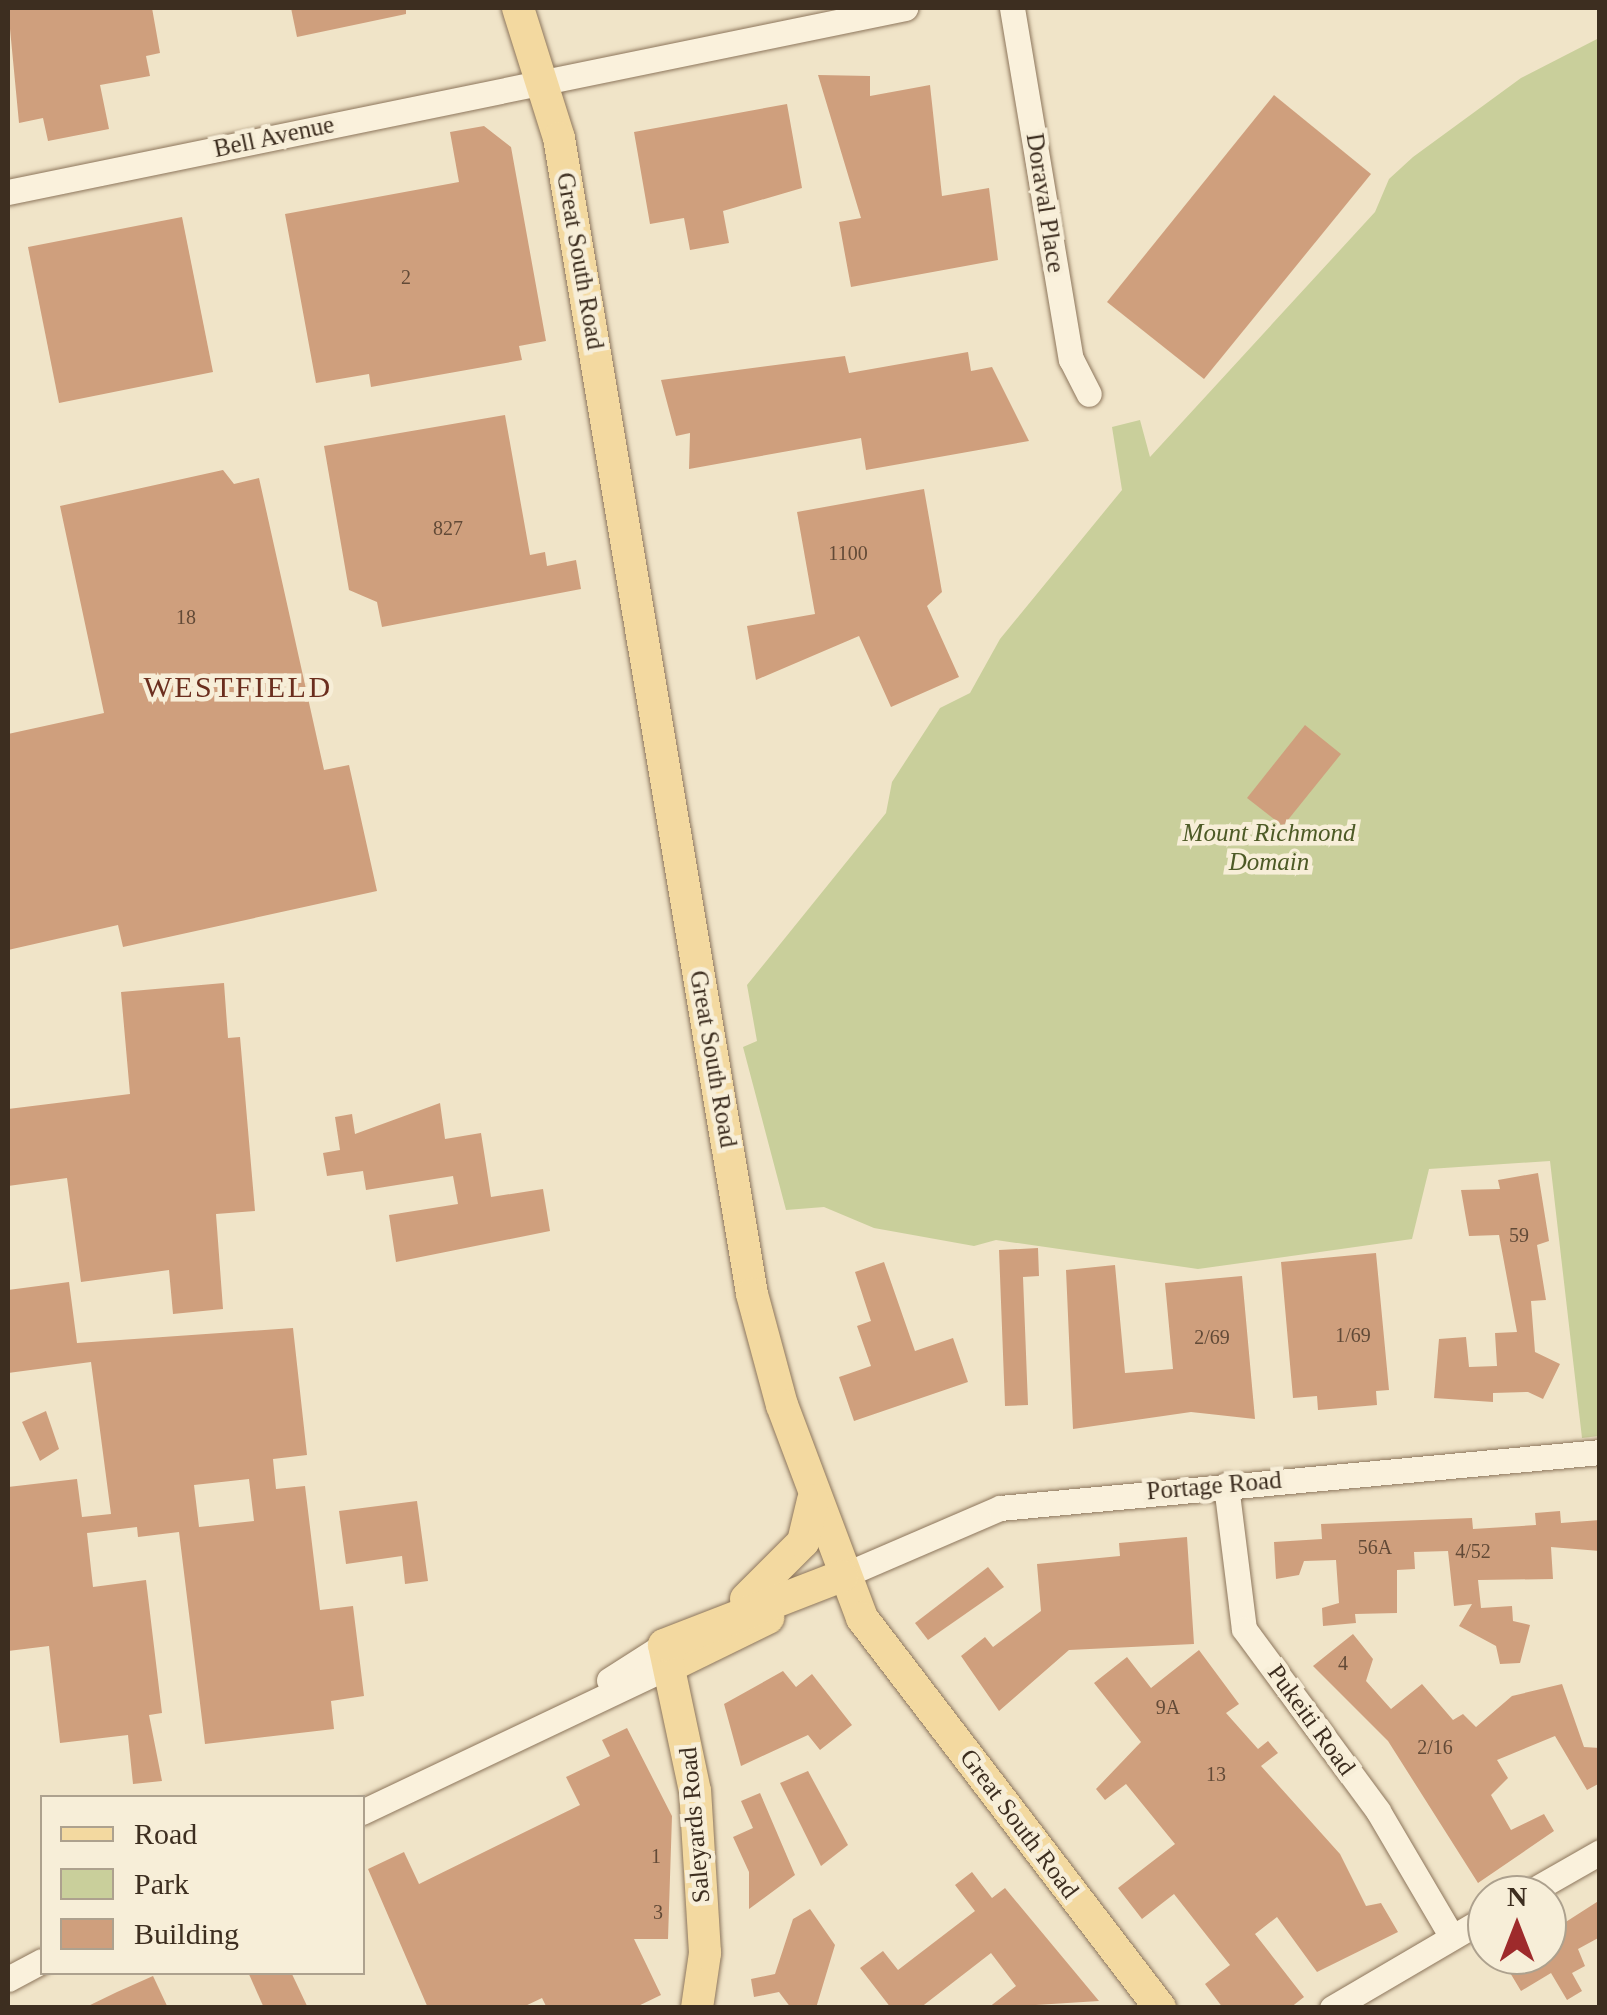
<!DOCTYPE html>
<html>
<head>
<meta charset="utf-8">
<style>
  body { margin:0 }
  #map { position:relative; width:1607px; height:2015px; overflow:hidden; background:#f0e4c8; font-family:Georgia,serif }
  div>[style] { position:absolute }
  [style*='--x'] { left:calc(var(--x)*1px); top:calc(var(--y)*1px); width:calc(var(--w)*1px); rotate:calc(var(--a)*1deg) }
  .green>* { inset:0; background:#c9cf9b }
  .building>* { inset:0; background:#cf9f7d }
  .roads { filter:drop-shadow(0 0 2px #8d765c) drop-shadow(0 0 2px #8d765c) }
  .minor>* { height:25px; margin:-12.5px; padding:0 12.5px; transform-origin:12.5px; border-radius:12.5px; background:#faf1dc }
  .major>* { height:32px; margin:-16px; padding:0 16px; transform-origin:16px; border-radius:16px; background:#f3d9a0 }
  span { translate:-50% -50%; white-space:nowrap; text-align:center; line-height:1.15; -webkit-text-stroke:9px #f7eed8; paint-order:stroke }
  .number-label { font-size:20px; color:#624a37 }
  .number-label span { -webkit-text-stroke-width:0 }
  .street-label { font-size:25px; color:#3d2e20 }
  .park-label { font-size:25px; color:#4d5a26; font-style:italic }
  .quarter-label { font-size:30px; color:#6b2e1e; letter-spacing:2.5px }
  .frame { position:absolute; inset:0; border:10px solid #3d2e20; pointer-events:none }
  .legend { position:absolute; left:40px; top:1795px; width:325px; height:180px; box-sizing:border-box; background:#f7eed8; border:2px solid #ada18e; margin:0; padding:12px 18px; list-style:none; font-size:30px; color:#3d2e20 }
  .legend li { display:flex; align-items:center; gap:20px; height:50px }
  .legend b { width:50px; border:2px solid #ada18e }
  .north { position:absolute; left:1467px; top:1875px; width:100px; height:100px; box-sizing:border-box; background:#f7eed8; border:2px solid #ada18e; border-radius:50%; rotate:0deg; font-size:28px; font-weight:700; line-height:40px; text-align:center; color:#3d2e20 }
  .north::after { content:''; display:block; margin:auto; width:35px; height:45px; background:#9e2a2b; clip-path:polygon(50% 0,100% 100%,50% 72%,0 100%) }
</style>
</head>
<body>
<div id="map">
  <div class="green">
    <i style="clip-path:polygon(1599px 38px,1599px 1436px,1582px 1438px,1550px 1161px,1429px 1169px,1412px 1239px,1198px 1269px,996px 1240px,974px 1246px,874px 1228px,824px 1207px,786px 1210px,743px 1047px,757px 1041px,747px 985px,886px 813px,892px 782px,940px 708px,970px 693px,1000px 639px,1122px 490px,1112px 427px,1140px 420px,1150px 457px,1375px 212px,1389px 179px,1413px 157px,1521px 78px)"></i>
  </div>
  <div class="building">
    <i style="clip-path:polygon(8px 8px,152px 8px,160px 53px,146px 56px,150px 76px,100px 85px,109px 129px,48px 141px,43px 118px,19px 123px)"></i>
    <i style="clip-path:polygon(291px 8px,406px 8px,406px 14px,297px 37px)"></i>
    <i style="clip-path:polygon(818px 75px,870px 76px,870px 96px,930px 85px,942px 196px,989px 188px,998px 260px,851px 287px,839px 222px,861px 218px)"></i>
    <i style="clip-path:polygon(1274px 95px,1371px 174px,1204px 379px,1107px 302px)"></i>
    <i style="clip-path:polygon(787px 104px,802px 188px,723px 211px,729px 243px,690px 250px,684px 218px,650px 224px,634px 132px)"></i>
    <i style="clip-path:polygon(484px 126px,511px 147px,546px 341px,519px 346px,522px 360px,371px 387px,369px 374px,316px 383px,285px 214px,459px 182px,450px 132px)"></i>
    <i style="clip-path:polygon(182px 217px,213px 372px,59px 403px,28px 247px)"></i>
    <i style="clip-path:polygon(968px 352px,971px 371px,992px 367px,1029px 441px,866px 470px,861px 438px,689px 469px,690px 433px,676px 436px,661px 380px,845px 356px,849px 373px)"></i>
    <i style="clip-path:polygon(505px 415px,530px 555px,545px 552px,547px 566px,576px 560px,581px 589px,382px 627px,377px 602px,349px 590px,324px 446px)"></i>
    <i style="clip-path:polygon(223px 470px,234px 484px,259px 478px,324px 770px,349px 765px,377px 891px,123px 947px,118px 925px,8px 950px,8px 734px,104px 713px,60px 506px)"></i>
    <i style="clip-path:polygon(924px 489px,942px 592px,927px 606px,959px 677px,891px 707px,859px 636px,756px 680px,747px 626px,815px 614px,797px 512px)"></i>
    <i style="clip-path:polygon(1305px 725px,1341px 754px,1283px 826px,1247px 798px)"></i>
    <i style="clip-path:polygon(224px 983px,228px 1038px,240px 1037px,255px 1211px,216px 1214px,223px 1309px,173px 1314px,169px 1270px,81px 1282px,67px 1178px,8px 1186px,8px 1109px,130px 1094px,121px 992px)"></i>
    <i style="clip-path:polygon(440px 1103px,445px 1139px,481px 1133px,491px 1197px,543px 1189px,550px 1231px,396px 1262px,389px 1215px,458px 1204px,453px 1176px,366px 1190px,363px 1171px,327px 1176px,323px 1153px,340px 1150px,335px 1117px,352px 1114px,355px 1134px)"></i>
    <i style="clip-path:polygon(1538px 1173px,1549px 1241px,1537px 1245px,1546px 1300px,1531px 1301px,1535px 1352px,1560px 1364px,1543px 1399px,1528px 1392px,1493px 1393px,1493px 1402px,1434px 1398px,1439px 1339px,1466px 1337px,1469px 1367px,1497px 1366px,1495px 1333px,1517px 1332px,1499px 1235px,1469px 1236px,1461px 1190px,1500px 1189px,1498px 1180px)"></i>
    <i style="clip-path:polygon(1038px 1248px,1039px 1276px,1023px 1277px,1028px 1405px,1005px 1406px,999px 1250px)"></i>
    <i style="clip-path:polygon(1376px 1253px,1389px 1390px,1376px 1391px,1377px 1405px,1318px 1410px,1317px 1396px,1293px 1398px,1281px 1262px)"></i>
    <i style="clip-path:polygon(884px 1262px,915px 1351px,953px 1338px,968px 1382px,854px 1421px,839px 1377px,871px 1366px,857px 1326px,871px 1321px,855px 1272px)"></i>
    <i style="clip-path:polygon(1115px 1265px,1125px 1373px,1173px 1369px,1165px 1283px,1242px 1276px,1255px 1419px,1191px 1412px,1073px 1429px,1066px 1270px)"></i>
    <i style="clip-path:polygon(evenodd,69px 1282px,77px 1343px,293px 1328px,307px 1455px,273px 1459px,276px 1489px,305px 1486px,320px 1610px,353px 1606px,364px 1696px,331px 1701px,334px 1729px,205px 1744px,179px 1532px,138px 1537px,137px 1527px,87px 1533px,93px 1587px,146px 1580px,162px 1713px,149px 1715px,162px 1781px,133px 1784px,128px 1735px,60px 1743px,49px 1646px,8px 1651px,8px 1487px,77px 1479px,82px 1517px,111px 1514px,91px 1362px,8px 1373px,8px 1290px,69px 1282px,249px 1479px,254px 1521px,199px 1527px,194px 1485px,249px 1479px)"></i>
    <i style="clip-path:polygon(46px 1411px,59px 1449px,40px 1461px,22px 1422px)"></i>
    <i style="clip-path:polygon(417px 1501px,428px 1581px,405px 1584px,402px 1556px,346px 1564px,339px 1511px)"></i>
    <i style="clip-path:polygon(1560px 1511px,1561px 1523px,1600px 1520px,1600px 1551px,1551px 1547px,1553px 1579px,1478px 1580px,1481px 1608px,1512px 1606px,1513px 1621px,1530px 1625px,1520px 1663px,1500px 1664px,1496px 1646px,1459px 1626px,1472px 1604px,1454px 1606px,1448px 1551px,1414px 1552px,1415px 1569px,1397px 1570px,1397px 1613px,1355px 1614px,1356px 1623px,1323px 1626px,1322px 1608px,1339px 1603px,1336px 1560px,1304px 1561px,1299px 1575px,1276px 1579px,1274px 1542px,1322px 1539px,1321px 1524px,1472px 1518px,1473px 1529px,1536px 1525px,1535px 1513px)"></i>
    <i style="clip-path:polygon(1187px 1537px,1194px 1644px,1069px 1650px,999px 1711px,961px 1656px,985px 1637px,993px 1647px,1041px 1611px,1037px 1564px,1120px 1556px,1119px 1543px)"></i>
    <i style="clip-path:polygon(988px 1567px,1004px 1587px,928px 1640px,915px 1623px)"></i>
    <i style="clip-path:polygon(1353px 1634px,1373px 1659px,1366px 1681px,1391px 1709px,1422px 1684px,1453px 1720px,1463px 1714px,1476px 1727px,1512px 1696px,1562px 1684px,1584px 1747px,1600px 1748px,1600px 1783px,1587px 1790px,1555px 1736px,1497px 1760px,1508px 1778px,1491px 1795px,1511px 1830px,1544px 1814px,1554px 1831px,1478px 1883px,1388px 1741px,1313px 1666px)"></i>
    <i style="clip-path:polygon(1199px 1650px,1239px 1704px,1226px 1713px,1258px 1749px,1268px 1741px,1278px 1753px,1261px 1766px,1340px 1854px,1366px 1906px,1381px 1903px,1398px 1932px,1317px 1972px,1277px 1917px,1255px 1934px,1304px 1997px,1290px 2008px,1223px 2008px,1205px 1984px,1230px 1965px,1174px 1894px,1142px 1919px,1118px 1888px,1175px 1844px,1126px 1784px,1105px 1800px,1096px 1789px,1141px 1742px,1094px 1683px,1127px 1657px,1151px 1688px)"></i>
    <i style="clip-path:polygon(783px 1671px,796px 1687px,812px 1674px,852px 1725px,820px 1750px,808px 1735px,741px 1766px,724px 1704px)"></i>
    <i style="clip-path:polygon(627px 1728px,672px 1816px,668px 1939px,634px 1939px,661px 1995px,634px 2008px,547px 2008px,542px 1998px,521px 2008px,428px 2008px,368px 1869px,404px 1852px,419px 1884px,580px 1805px,566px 1777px,610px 1756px,602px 1740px)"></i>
    <i style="clip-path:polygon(808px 1771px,848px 1845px,821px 1866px,780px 1783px)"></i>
    <i style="clip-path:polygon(760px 1793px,795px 1875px,749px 1909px,749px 1872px,733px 1837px,753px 1828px,741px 1801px)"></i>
    <i style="clip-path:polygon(972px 1872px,992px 1898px,1005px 1888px,1099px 2001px,988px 2008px,1016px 1986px,991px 1953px,920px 2008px,891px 2008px,860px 1968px,883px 1951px,898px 1970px,975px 1911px,955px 1885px)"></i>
    <i style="clip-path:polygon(1600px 1900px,1600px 1937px,1578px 1949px,1585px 1966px,1572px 1973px,1582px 1991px,1567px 2000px,1551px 1973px,1521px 1991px,1503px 1961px,1547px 1955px,1547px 1934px)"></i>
    <i style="clip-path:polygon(810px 1909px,835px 1945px,816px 2008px,791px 2008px,779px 1992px,754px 1997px,751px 1979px,775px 1974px,793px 1919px)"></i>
    <i style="clip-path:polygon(248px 1972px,291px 1972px,308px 2008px,264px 2008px)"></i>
    <i style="clip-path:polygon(153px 1976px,168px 2008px,84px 2008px,117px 1992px)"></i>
  </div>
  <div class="roads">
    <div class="minor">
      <i style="--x:1012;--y:8;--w:356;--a:80.5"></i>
      <i style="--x:1071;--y:359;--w:39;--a:63"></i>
      <i style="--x:8;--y:192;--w:916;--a:-11.59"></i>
      <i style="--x:1226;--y:1485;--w:145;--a:82.9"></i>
      <i style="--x:1244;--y:1629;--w:226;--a:53.6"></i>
      <i style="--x:1378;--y:1811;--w:146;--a:59.6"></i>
      <i style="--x:842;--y:1576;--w:172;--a:-23.3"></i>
      <i style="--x:1000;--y:1508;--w:603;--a:-5.33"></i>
      <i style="--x:609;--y:1680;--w:65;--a:-32.5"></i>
      <i style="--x:362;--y:1812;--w:345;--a:-25.4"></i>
      <i style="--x:1525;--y:1895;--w:86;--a:-29.8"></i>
      <i style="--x:8;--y:1979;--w:38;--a:-28"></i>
      <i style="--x:1332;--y:2008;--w:180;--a:-30.4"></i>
    </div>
    <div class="major">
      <i style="--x:518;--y:8;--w:136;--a:72.5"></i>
      <i style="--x:559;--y:138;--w:1172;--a:80.52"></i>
      <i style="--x:752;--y:1294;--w:115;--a:74.9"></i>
      <i style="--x:782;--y:1405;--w:228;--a:69.4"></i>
      <i style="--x:862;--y:1618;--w:491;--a:52.6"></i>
      <i style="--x:746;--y:1599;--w:81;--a:-45"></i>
      <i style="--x:803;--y:1542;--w:43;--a:-76.6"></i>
      <i style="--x:674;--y:1664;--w:105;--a:-26.1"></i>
      <i style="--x:697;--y:2008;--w:56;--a:-81.7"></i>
      <i style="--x:705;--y:1953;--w:162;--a:-93.5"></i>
      <i style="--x:695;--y:1791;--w:149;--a:-102"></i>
      <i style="--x:664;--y:1645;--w:191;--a:-21.2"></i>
    </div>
  </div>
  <div class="number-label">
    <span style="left:406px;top:277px">2</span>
    <span style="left:448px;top:528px">827</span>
    <span style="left:848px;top:553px">1100</span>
    <span style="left:186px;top:617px">18</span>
    <span style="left:1519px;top:1235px">59</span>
    <span style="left:1353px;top:1335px">1/69</span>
    <span style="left:1212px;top:1337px">2/69</span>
    <span style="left:1375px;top:1547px">56A</span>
    <span style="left:1473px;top:1551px">4/52</span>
    <span style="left:1343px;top:1663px">4</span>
    <span style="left:1168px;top:1707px">9A</span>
    <span style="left:1435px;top:1747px">2/16</span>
    <span style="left:1216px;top:1774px">13</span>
    <span style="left:656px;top:1856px">1</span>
    <span style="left:658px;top:1912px">3</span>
  </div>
  <div class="street-label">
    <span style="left:274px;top:137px;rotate:-12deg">Bell Avenue</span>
    <span style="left:1045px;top:203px;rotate:81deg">Doraval Place</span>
    <span style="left:580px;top:261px;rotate:80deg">Great South Road</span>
    <span style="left:713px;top:1059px;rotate:80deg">Great South Road</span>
    <span style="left:1214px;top:1486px;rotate:-5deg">Portage Road</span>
    <span style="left:1311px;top:1720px;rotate:54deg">Pukeiti Road</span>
    <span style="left:1019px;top:1824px;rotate:53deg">Great South Road</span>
    <span style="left:695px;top:1825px;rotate:-95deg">Saleyards Road</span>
  </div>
  <div class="park-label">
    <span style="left:1269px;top:848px">Mount Richmond<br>Domain</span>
  </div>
  <div class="quarter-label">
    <span style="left:238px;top:687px">WESTFIELD</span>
  </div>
  <div class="frame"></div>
  <ul class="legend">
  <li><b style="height:12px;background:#f3d9a0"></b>Road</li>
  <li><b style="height:28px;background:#c9cf9b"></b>Park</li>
  <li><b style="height:28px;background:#cf9f7d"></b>Building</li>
  </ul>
  <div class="north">N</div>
</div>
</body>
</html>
